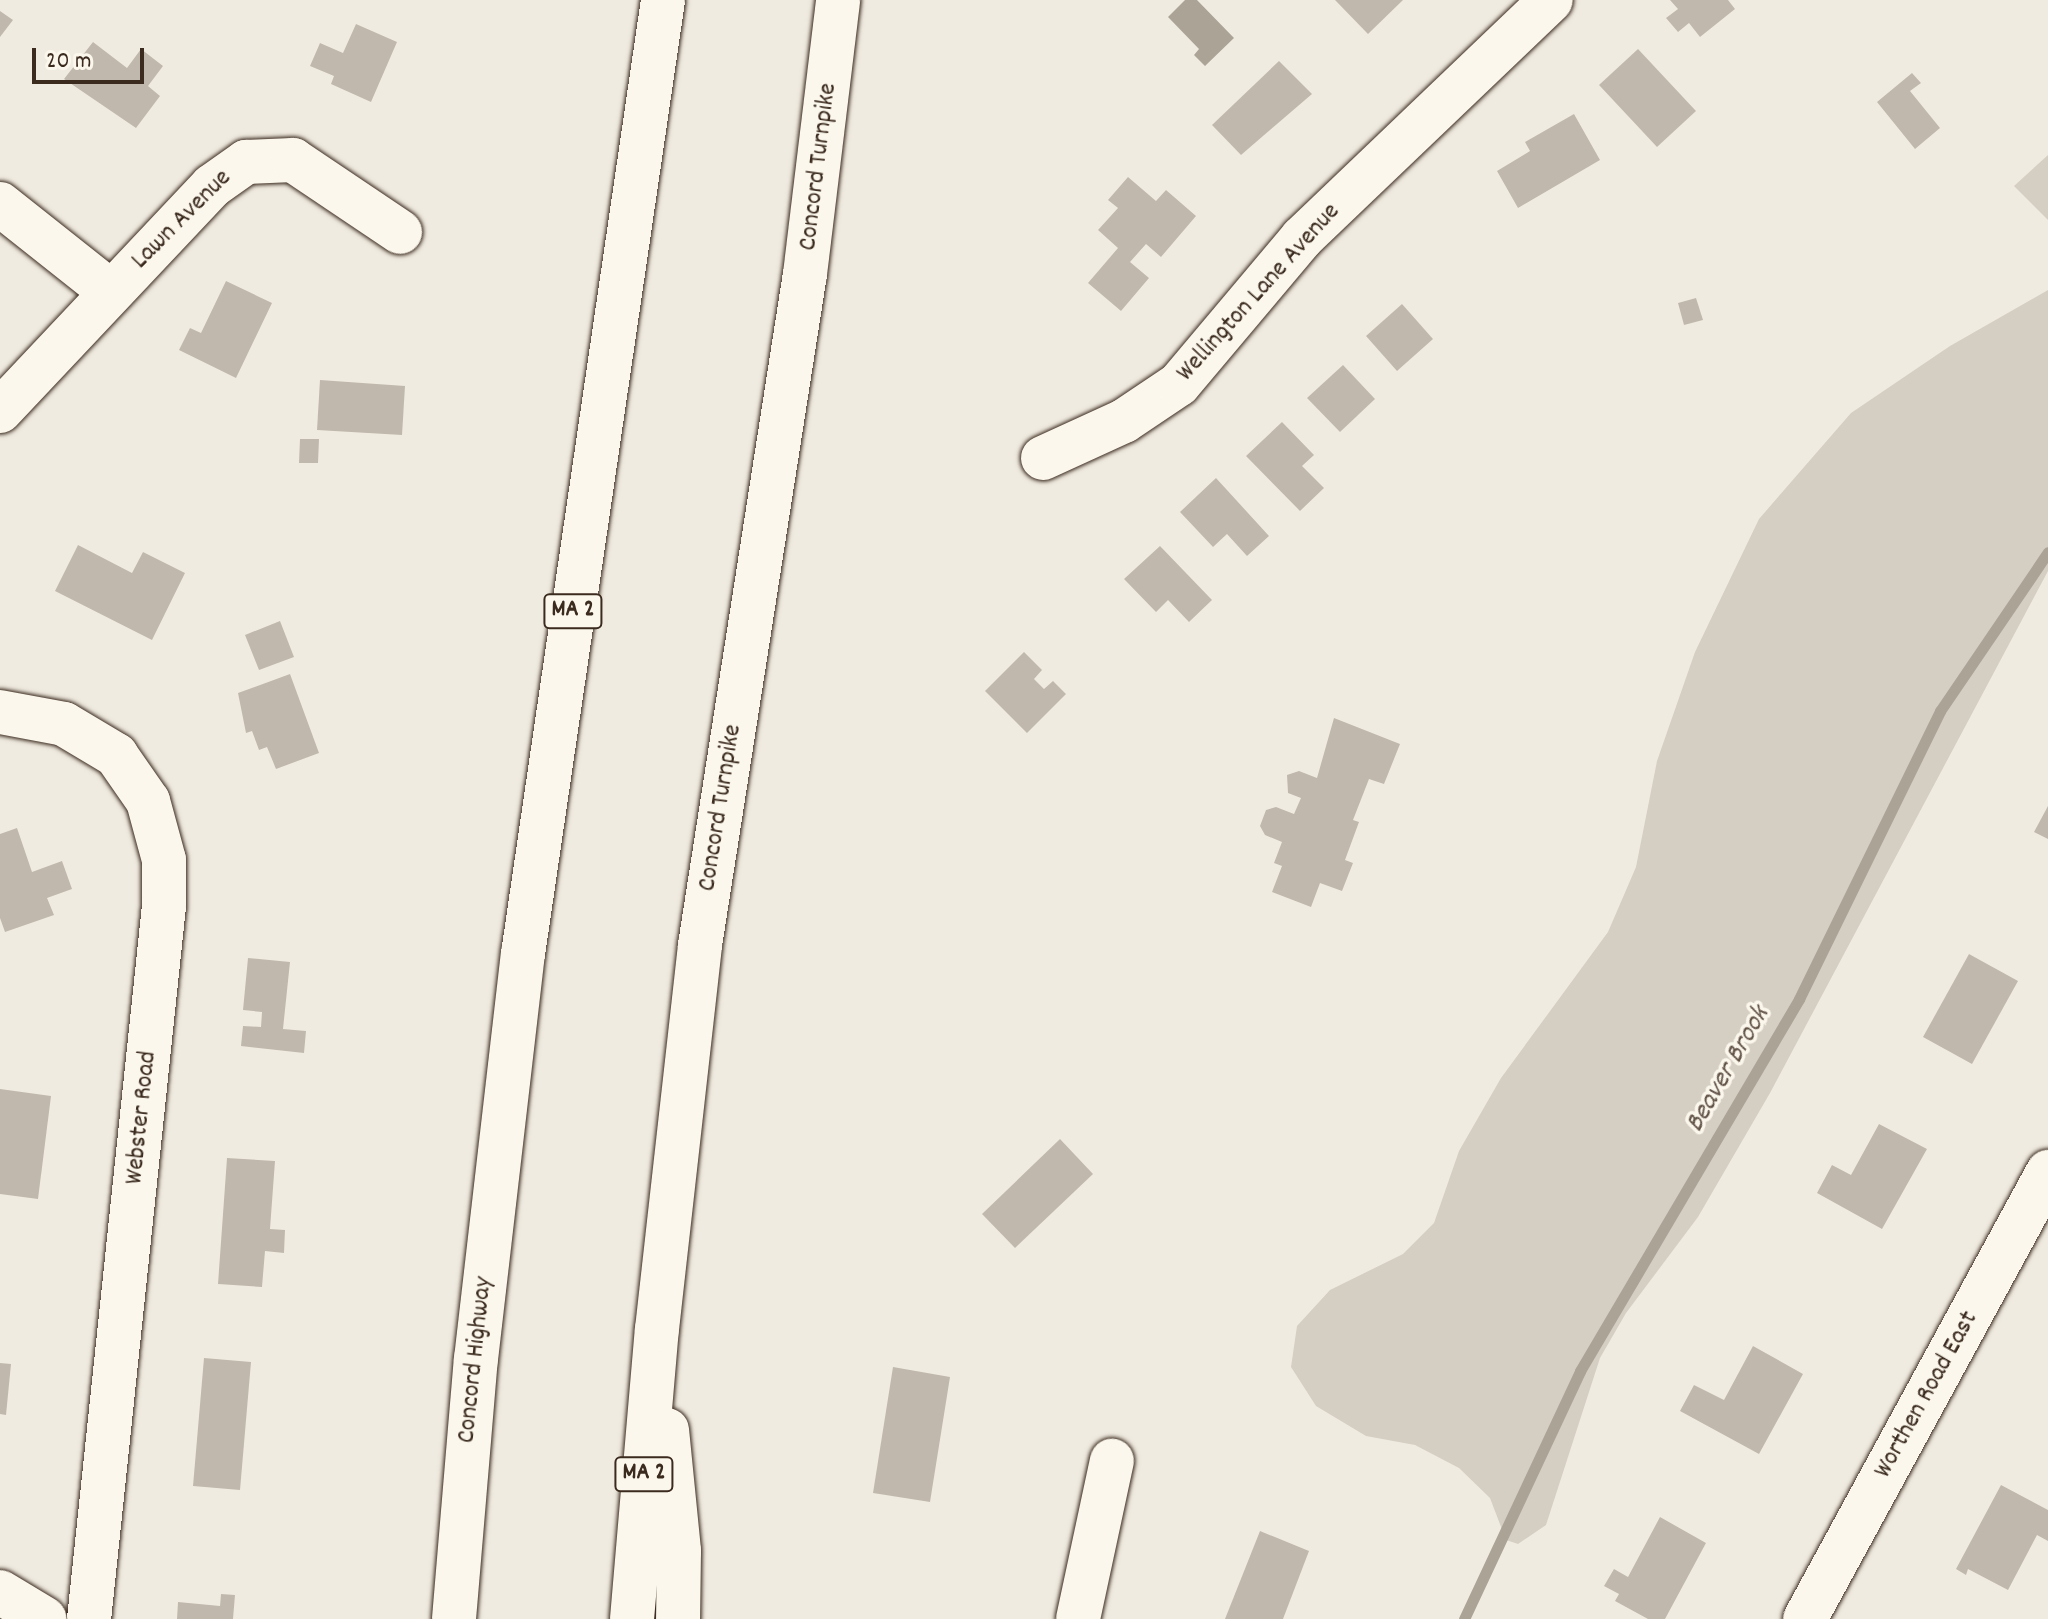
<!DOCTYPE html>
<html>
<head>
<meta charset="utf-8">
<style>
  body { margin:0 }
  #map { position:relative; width:2048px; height:1619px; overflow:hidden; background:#f0ebe0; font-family:Dekko,sans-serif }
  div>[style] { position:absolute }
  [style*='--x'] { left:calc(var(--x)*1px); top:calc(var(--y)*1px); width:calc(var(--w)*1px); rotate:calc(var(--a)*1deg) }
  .green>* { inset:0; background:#d5cec3 }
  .water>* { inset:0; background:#aca397 }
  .stream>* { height:11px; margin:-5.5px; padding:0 5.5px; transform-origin:5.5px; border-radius:5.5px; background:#aca397 }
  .building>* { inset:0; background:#c0b8ad }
  .roads { filter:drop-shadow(0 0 2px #3b2a1e) drop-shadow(0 0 2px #3b2a1e) }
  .street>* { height:44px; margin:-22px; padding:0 22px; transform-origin:22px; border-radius:22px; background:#fbf7ec }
  .highway>* { height:44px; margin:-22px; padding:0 22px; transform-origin:22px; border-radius:22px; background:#fbf7ec }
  span { translate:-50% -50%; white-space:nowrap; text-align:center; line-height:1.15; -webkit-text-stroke:7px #fbf7ec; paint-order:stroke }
  .shield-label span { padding:2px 6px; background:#fbf7ec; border:2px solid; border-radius:6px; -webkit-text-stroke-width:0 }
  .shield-label { font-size:24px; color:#3b2a1e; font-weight:700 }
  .street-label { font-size:26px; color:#3b2a1e }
  .water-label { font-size:28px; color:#635448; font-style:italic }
  .scale { position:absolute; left:32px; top:48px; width:112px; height:36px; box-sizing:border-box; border:4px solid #3b2a1e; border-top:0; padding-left:10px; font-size:24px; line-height:28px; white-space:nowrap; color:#3b2a1e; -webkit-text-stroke:6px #fbf7ec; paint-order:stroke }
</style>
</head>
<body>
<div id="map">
  <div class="green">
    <i style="clip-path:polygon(2048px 155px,2048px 220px,2014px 186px)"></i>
    <i style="clip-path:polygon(2048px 290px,2048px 571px,1770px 1093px,1698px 1217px,1626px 1313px,1600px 1358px,1546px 1525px,1518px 1544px,1506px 1540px,1490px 1498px,1459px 1468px,1415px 1445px,1366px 1436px,1316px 1406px,1291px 1367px,1297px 1326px,1330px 1290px,1403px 1254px,1434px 1223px,1459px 1151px,1501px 1078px,1608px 932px,1636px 867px,1657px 761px,1695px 652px,1759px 519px,1851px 413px,1950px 346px)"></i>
  </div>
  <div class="water">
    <i style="clip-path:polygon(1185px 0,1197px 0,1234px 38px,1205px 66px,1194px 55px,1199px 49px,1168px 17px)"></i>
  </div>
  <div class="stream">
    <i style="--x:1464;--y:1619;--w:274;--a:-64.9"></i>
    <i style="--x:1580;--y:1371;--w:432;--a:-59.5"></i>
    <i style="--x:1799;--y:999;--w:321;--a:-63.9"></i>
    <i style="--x:1940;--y:711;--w:192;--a:-55.8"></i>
  </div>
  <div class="building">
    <i style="clip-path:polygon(1335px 0,1403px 0,1368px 34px)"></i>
    <i style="clip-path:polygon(1670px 0,1728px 0,1735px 9px,1700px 37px,1689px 23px,1678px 32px,1666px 18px,1678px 9px)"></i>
    <i style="clip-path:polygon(0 11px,13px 20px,0 37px)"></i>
    <i style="clip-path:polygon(356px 24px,397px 42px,371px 102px,331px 84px,334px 76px,310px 66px,320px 43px,343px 53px)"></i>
    <i style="clip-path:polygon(93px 42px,127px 68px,141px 49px,163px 66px,148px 86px,160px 96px,136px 128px,64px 79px)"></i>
    <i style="clip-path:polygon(1638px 49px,1696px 111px,1657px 147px,1599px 85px)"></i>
    <i style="clip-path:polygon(1279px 61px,1312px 94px,1241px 155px,1212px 125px)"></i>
    <i style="clip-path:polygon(1912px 73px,1921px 83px,1910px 91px,1940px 128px,1915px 149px,1877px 102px)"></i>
    <i style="clip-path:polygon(1574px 114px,1600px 160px,1518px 208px,1497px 171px,1530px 151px,1525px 142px)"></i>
    <i style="clip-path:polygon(1128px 177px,1156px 201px,1166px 190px,1196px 216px,1161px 257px,1146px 244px,1130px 262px,1149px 278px,1121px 311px,1088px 283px,1118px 248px,1098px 230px,1118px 208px,1108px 200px)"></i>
    <i style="clip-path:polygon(226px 281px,272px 303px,236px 378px,179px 350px,190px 328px,201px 333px)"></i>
    <i style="clip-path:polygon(1696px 298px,1703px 320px,1684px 325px,1678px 303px)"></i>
    <i style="clip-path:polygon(1402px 304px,1433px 339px,1397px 371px,1366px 336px)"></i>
    <i style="clip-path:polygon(1343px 365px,1375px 399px,1340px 432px,1307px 398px)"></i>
    <i style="clip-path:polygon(320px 380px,405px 386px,402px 435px,317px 430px)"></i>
    <i style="clip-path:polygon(1282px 422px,1314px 455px,1302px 466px,1324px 488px,1300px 511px,1246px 456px)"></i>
    <i style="clip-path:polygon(300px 439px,319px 439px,318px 463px,299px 463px)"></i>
    <i style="clip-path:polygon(1216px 478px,1269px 536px,1247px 556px,1227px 534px,1213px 547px,1180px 512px)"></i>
    <i style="clip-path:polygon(78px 545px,132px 573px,143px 552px,185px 573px,152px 640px,55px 591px)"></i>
    <i style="clip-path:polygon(1160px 546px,1212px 600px,1189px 622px,1168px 600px,1156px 612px,1124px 579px)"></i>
    <i style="clip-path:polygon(280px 621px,294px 657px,259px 670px,245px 635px)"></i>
    <i style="clip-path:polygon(1024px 652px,1042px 670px,1034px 679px,1044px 689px,1053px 681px,1066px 694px,1027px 733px,985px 691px)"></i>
    <i style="clip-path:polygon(290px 674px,319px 753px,276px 769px,267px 747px,259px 750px,252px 731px,246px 733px,238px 693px)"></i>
    <i style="clip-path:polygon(1334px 718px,1400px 744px,1384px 784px,1369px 779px,1353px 820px,1359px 822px,1345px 860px,1353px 863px,1342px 891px,1320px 883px,1311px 907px,1272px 892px,1282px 866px,1274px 863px,1282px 842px,1265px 835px,1260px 826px,1266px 810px,1276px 807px,1294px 814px,1301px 798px,1288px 793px,1287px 775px,1299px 771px,1317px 778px)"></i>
    <i style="clip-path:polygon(2048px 806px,2048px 839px,2034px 832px)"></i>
    <i style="clip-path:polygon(17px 828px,32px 872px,62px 861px,72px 889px,47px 898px,54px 915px,5px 932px,0 918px,0 834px)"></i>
    <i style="clip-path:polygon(1969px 954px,2018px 981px,1972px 1064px,1923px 1037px)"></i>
    <i style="clip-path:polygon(248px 958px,290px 962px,283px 1029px,306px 1031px,304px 1053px,241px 1046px,243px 1026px,261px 1027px,262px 1012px,243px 1010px)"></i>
    <i style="clip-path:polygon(0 1089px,51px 1096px,38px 1199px,0 1194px)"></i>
    <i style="clip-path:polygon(1879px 1124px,1927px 1149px,1882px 1229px,1817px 1193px,1832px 1165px,1851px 1175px)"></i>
    <i style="clip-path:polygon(1060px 1139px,1093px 1174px,1015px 1248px,982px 1214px)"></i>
    <i style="clip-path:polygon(227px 1158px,275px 1161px,270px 1229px,285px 1230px,284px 1253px,265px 1251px,262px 1287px,218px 1284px)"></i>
    <i style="clip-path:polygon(1753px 1346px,1803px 1374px,1759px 1454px,1680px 1411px,1694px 1385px,1724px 1400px)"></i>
    <i style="clip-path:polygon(204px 1358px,251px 1362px,240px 1490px,193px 1486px)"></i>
    <i style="clip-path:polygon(0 1363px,11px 1364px,6px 1415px,0 1414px)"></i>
    <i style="clip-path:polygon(893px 1367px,950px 1377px,930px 1502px,873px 1493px)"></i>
    <i style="clip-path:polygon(2001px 1485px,2048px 1510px,2048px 1541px,2037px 1535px,2008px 1590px,1968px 1569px,1966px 1575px,1956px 1569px)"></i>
    <i style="clip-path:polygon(1660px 1517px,1706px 1543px,1665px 1619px,1648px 1619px,1615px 1601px,1619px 1594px,1604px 1586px,1614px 1569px,1628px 1577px)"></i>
    <i style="clip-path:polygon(1260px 1531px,1309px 1551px,1283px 1619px,1225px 1619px)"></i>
    <i style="clip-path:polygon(221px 1594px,235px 1595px,233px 1619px,177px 1619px,178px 1602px,220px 1606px)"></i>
  </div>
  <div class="roads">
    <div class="street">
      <i style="--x:0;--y:204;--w:142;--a:38.4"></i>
      <i style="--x:0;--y:411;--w:309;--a:-46.7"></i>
      <i style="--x:212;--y:186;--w:42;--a:-35.2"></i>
      <i style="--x:246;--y:162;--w:47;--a:-2.4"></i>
      <i style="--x:293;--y:160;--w:129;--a:33.9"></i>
      <i style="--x:1043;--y:458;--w:89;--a:-24.6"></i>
      <i style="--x:1124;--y:421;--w:66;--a:-33.9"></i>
      <i style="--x:1179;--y:384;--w:191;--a:-49.9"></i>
      <i style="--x:1302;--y:238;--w:344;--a:-43.7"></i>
      <i style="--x:0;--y:712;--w:65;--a:10.6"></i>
      <i style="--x:64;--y:724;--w:61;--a:30.8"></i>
      <i style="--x:116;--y:755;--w:56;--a:55.2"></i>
      <i style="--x:148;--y:801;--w:61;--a:74.8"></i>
      <i style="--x:164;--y:860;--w:46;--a:90"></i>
      <i style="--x:164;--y:906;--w:717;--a:96"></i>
      <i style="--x:0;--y:1592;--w:52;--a:31"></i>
      <i style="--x:1078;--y:1619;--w:162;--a:-77.9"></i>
      <i style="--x:1805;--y:1619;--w:509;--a:-61.47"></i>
    </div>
    <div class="highway">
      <i style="--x:667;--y:1430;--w:122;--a:84.3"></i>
      <i style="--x:679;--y:1551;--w:68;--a:90.8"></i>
      <i style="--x:454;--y:1619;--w:261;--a:-85.2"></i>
      <i style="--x:476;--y:1359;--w:408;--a:-83.4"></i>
      <i style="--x:523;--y:954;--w:964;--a:-81.65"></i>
      <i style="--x:632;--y:1619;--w:291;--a:-85.1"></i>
      <i style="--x:657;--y:1329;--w:386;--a:-83.6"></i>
      <i style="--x:700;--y:945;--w:679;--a:-81.11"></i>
      <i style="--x:805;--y:274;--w:276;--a:-83.1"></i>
    </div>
  </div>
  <div class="shield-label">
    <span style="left:573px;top:611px">MA 2</span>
    <span style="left:644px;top:1474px">MA 2</span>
  </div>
  <div class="street-label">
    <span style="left:819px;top:167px;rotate:-83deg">Concord Turnpike</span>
    <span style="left:182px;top:220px;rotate:-45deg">Lawn Avenue</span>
    <span style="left:1259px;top:293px;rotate:-48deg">Wellington Lane Avenue</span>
    <span style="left:721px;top:808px;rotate:-81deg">Concord Turnpike</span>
    <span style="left:142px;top:1118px;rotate:-84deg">Webster Road</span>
    <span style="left:476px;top:1360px;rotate:-84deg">Concord Highway</span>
    <span style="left:1927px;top:1395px;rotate:-61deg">Worthen Road East</span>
  </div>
  <div class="water-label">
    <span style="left:1729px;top:1070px;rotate:-60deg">Beaver Brook</span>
  </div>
  <div class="scale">20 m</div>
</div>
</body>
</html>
